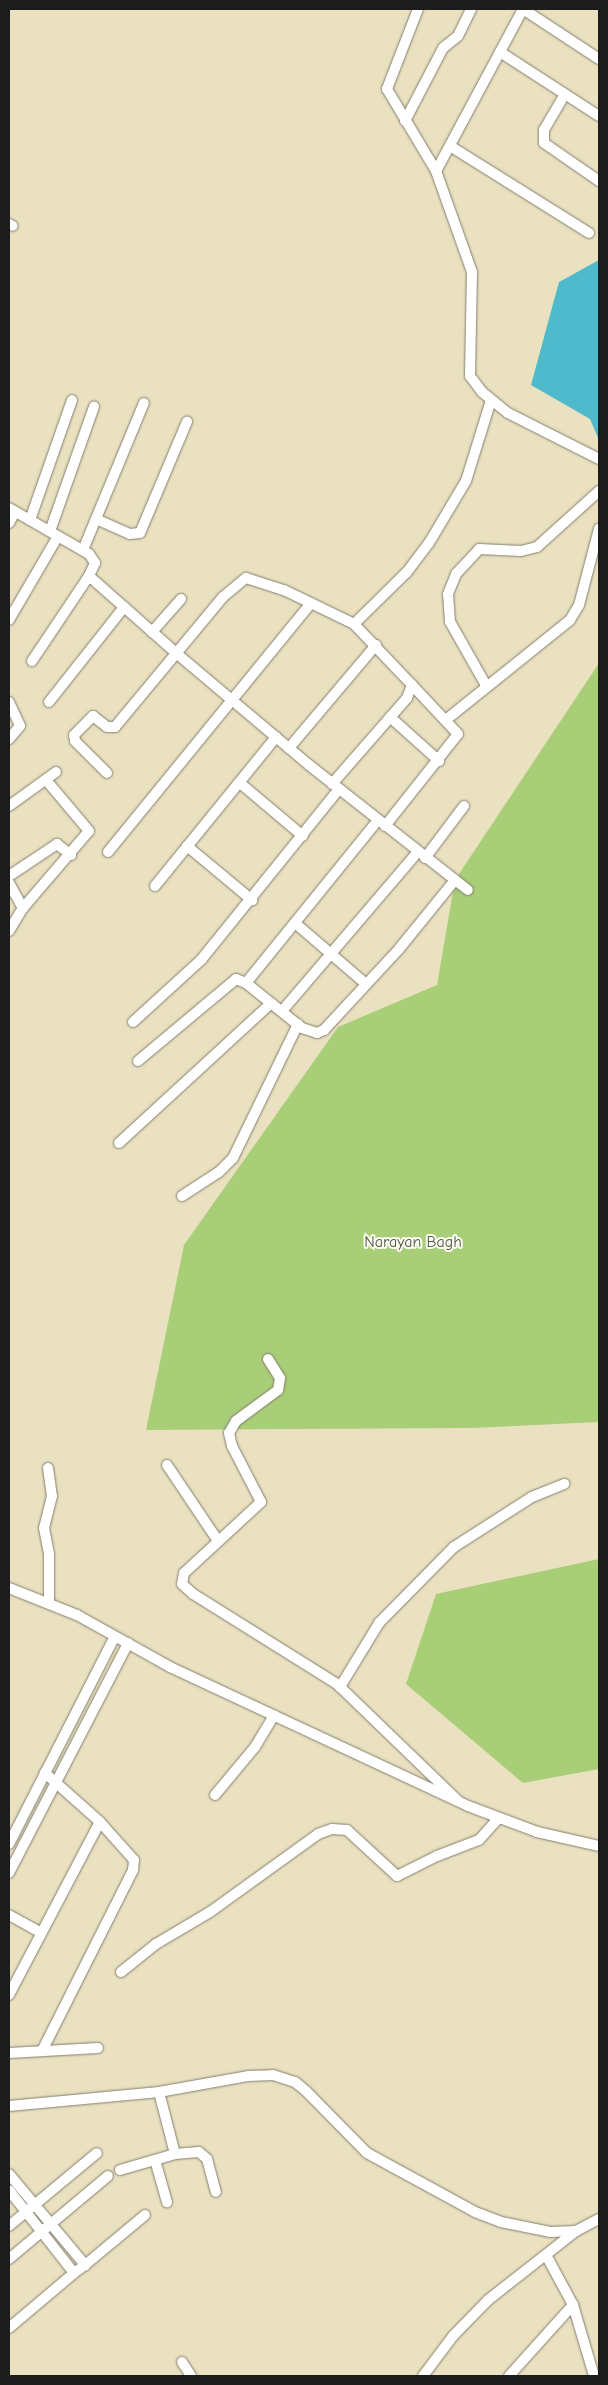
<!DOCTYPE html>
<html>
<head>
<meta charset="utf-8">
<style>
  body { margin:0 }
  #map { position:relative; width:608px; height:2385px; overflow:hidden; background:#eae1c0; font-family:"Comic Neue",sans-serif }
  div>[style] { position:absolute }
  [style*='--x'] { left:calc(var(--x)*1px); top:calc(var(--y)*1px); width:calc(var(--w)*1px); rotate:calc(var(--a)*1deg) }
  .green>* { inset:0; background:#a9ce78 }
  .water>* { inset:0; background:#4fbacc }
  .roads { filter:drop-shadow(0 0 1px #837e6e) drop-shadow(0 0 1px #837e6e) }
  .minor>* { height:10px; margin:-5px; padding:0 5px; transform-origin:5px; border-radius:5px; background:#fff }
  span { translate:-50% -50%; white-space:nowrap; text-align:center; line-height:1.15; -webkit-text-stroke:4px #fdfcf7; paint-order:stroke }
  .park-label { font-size:16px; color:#4d5a3c }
  .frame { position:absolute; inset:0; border:10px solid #1c1c1c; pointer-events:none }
</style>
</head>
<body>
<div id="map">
  <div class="green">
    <i style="clip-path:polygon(599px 663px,599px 1422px,471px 1428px,146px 1430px,184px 1245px,338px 1027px,437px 985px,455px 880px)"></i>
    <i style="clip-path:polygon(599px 1559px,599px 1769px,523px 1783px,406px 1684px,436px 1594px)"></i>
  </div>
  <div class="water">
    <i style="clip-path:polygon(599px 260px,599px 440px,590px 419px,531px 385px,559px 282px)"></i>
  </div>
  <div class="roads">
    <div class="minor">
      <i style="--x:418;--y:9;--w:86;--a:111.2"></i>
      <i style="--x:387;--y:89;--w:96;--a:59.1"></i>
      <i style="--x:500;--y:52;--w:118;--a:32.9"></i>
      <i style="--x:599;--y:59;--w:91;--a:-146.7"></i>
      <i style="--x:523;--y:9;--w:184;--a:118.2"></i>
      <i style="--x:436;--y:171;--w:107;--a:70.4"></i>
      <i style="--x:472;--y:272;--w:104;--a:91.1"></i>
      <i style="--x:470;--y:376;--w:20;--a:53"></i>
      <i style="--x:482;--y:392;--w:33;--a:39"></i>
      <i style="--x:508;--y:413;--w:102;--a:26.8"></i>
      <i style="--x:565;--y:94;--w:42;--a:120.3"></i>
      <i style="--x:544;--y:130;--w:13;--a:90"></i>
      <i style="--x:544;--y:143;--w:67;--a:34.6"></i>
      <i style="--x:405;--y:121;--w:82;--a:-62.5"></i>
      <i style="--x:443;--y:48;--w:19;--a:-39"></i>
      <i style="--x:458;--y:36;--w:30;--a:-64"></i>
      <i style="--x:450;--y:146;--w:164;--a:32"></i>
      <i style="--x:9;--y:224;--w:4;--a:27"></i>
      <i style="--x:9;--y:508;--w:92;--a:29.9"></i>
      <i style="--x:89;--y:554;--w:11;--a:56"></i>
      <i style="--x:95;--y:563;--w:14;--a:115"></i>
      <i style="--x:89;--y:576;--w:116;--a:41.5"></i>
      <i style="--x:176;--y:653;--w:174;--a:40.1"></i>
      <i style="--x:309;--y:765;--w:202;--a:38.2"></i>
      <i style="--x:96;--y:519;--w:37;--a:24"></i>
      <i style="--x:130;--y:534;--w:10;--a:-6"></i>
      <i style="--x:140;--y:533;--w:121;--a:-67.1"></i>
      <i style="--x:30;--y:520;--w:127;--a:-70.7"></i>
      <i style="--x:9;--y:523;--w:13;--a:-61"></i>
      <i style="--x:50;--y:531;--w:132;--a:-70.5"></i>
      <i style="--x:83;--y:550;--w:159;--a:-67.5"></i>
      <i style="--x:9;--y:620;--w:97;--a:-59.7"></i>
      <i style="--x:354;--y:624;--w:74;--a:-44.5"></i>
      <i style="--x:407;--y:572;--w:36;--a:-53"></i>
      <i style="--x:429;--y:543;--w:72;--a:-59.2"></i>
      <i style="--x:466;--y:481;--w:85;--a:-72.8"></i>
      <i style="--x:152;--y:632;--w:44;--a:-48.7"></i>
      <i style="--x:32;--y:661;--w:102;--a:-56.2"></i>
      <i style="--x:487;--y:687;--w:75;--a:-119.6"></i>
      <i style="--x:450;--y:622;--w:28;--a:-94"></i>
      <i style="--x:448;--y:594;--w:22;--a:-68"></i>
      <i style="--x:456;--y:574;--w:34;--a:-47"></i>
      <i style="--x:479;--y:549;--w:42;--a:2.7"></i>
      <i style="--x:521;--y:551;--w:16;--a:-14"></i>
      <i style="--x:537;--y:547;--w:84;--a:-42.1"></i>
      <i style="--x:9;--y:702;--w:26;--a:65"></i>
      <i style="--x:20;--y:726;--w:17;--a:130"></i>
      <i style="--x:49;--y:702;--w:121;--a:-51.7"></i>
      <i style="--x:390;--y:717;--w:66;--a:41.9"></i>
      <i style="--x:447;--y:719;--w:158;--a:-38.8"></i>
      <i style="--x:570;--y:620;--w:17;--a:-59"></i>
      <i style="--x:579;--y:605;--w:79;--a:-75.3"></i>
      <i style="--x:289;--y:748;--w:135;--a:-49.8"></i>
      <i style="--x:107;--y:773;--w:45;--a:-135"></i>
      <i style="--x:75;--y:741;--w:6;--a:-99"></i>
      <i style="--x:74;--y:735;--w:27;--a:-45"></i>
      <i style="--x:93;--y:716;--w:18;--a:38"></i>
      <i style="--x:107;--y:727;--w:8;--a:0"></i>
      <i style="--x:115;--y:727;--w:169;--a:-50.3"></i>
      <i style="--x:223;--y:597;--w:30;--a:-40"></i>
      <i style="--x:246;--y:578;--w:40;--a:18"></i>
      <i style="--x:284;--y:590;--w:78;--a:25.9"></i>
      <i style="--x:354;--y:624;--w:84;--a:46.4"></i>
      <i style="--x:412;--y:685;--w:14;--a:111"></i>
      <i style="--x:407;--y:698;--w:114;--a:131.1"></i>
      <i style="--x:240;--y:783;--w:82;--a:40.1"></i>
      <i style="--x:9;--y:806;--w:58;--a:-35.9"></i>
      <i style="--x:385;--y:826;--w:117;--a:-51.6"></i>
      <i style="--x:458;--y:734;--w:67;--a:-133.2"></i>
      <i style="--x:187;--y:846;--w:85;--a:39.7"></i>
      <i style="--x:108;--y:852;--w:321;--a:-50.8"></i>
      <i style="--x:425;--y:858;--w:65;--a:-53.1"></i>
      <i style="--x:9;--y:876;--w:58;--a:-33.7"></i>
      <i style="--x:57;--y:844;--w:18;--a:38"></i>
      <i style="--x:9;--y:883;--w:29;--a:61"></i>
      <i style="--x:155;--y:886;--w:192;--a:-50.9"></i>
      <i style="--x:295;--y:923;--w:94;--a:40.7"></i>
      <i style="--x:9;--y:931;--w:27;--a:-59"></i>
      <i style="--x:23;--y:908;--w:101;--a:-49.4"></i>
      <i style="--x:89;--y:831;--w:67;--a:-130.1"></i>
      <i style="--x:246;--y:983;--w:210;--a:-51"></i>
      <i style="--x:282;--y:1011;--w:209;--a:-49.5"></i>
      <i style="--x:133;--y:1022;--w:92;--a:-42.4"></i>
      <i style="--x:201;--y:960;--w:220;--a:-51.1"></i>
      <i style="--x:138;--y:1061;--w:128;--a:-39.9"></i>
      <i style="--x:236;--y:979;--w:11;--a:22"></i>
      <i style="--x:246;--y:983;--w:72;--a:38.8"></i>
      <i style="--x:302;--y:1028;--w:16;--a:18"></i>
      <i style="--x:317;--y:1033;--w:8;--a:-23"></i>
      <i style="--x:324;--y:1030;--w:110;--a:-47.2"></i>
      <i style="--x:399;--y:949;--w:89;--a:-50.9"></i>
      <i style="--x:119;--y:1143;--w:207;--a:-42.6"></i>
      <i style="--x:182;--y:1196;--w:44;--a:-33"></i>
      <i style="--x:219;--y:1172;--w:20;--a:-45"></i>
      <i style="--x:233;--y:1158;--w:149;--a:-64.1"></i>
      <i style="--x:268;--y:1359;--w:22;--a:58"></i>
      <i style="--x:280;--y:1378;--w:12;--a:99"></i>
      <i style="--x:278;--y:1390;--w:52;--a:143.6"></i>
      <i style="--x:236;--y:1421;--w:14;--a:120"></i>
      <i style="--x:229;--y:1433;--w:13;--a:77"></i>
      <i style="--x:232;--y:1446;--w:63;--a:62.6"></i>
      <i style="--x:261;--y:1502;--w:105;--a:137.3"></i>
      <i style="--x:184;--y:1573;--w:11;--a:100"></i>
      <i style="--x:182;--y:1584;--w:15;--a:42"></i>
      <i style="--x:193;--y:1594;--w:170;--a:32"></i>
      <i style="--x:337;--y:1684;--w:168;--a:44"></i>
      <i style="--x:167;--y:1465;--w:92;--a:56.1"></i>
      <i style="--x:48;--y:1468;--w:28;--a:82"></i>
      <i style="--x:52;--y:1496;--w:33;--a:104"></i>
      <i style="--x:44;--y:1528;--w:26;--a:79"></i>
      <i style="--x:49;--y:1554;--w:47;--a:90"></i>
      <i style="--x:9;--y:1588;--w:73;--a:21.7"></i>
      <i style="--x:77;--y:1615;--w:107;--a:29.2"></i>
      <i style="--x:170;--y:1667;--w:329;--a:25"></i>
      <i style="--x:468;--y:1806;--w:74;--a:20.6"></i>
      <i style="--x:537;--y:1832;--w:64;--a:12.7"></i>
      <i style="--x:340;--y:1687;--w:75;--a:-58.6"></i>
      <i style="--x:379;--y:1623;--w:107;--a:-45.4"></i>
      <i style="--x:454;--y:1547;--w:93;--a:-32.7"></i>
      <i style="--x:532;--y:1497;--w:35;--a:-22"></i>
      <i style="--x:215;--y:1795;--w:62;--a:-50.2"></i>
      <i style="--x:255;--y:1747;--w:37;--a:-59"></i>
      <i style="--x:9;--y:1844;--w:233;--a:-63"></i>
      <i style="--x:9;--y:1873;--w:259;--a:-62.6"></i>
      <i style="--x:9;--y:1915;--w:35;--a:29"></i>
      <i style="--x:121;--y:1972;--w:45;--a:-38.7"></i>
      <i style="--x:156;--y:1944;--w:63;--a:-30.7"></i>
      <i style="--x:210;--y:1912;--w:133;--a:-35.8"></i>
      <i style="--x:318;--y:1834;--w:15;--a:-20"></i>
      <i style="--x:332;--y:1829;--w:15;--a:4"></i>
      <i style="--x:347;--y:1830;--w:68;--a:42.6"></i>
      <i style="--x:397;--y:1876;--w:45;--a:-26.6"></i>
      <i style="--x:437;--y:1856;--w:45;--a:-20.9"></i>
      <i style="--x:479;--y:1840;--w:30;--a:-48"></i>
      <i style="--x:9;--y:1995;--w:195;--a:-62.3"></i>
      <i style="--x:42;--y:2051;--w:203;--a:-63.3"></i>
      <i style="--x:133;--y:1870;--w:10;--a:-84"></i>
      <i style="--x:134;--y:1860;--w:51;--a:-131.8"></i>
      <i style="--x:100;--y:1822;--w:74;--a:-138.3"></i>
      <i style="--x:9;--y:2053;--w:89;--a:-3.2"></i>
      <i style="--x:159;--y:2092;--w:64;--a:75.5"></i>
      <i style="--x:9;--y:2106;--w:151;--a:-5.3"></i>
      <i style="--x:159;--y:2092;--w:90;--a:-10.2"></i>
      <i style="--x:248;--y:2076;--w:25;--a:-2"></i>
      <i style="--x:273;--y:2075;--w:23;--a:18"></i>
      <i style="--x:295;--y:2082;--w:14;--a:39"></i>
      <i style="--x:306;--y:2091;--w:87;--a:45.5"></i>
      <i style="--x:367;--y:2153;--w:123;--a:28.6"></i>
      <i style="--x:475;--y:2212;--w:28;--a:21"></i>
      <i style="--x:501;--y:2222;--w:50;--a:11.5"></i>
      <i style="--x:550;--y:2232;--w:26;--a:-2"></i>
      <i style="--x:576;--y:2231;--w:26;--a:-28"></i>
      <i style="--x:155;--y:2160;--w:44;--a:74.1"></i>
      <i style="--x:120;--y:2170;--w:57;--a:-16.2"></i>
      <i style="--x:175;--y:2154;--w:24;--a:-5"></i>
      <i style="--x:199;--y:2152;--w:11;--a:41"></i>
      <i style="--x:207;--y:2159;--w:34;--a:75"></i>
      <i style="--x:9;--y:2174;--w:119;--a:50.1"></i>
      <i style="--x:85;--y:2265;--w:14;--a:144"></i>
      <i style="--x:74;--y:2273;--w:105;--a:-128.1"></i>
      <i style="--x:9;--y:2226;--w:114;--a:-39.7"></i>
      <i style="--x:546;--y:2255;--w:57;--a:61.6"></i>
      <i style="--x:573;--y:2305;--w:74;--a:73.5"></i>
      <i style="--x:9;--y:2259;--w:129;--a:-40"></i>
      <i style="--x:85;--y:2265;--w:78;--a:-39.8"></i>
      <i style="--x:9;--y:2328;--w:85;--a:-40.2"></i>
      <i style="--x:182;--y:2362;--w:17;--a:57"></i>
      <i style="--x:423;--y:2376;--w:50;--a:-53.1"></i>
      <i style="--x:453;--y:2336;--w:50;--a:-45.8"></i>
      <i style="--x:488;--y:2300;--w:112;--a:-38.1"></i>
      <i style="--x:509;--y:2376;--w:96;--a:-48"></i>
    </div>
  </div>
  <div class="park-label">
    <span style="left:413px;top:1242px">Narayan Bagh</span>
  </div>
  <div class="frame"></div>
</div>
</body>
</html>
